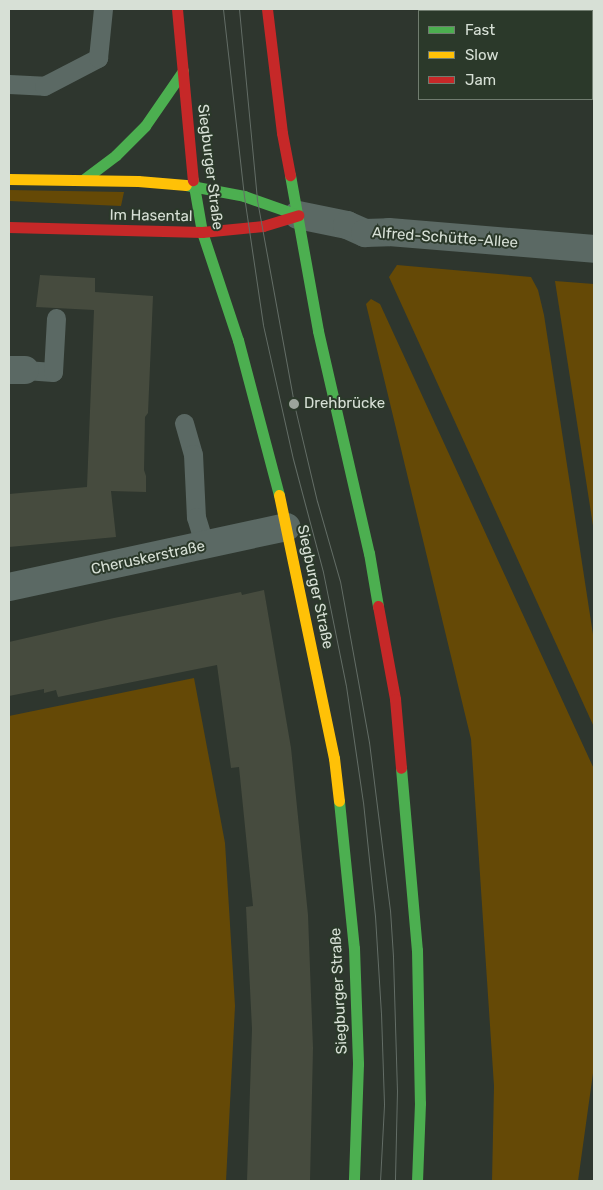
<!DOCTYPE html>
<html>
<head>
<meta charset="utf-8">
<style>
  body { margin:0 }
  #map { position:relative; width:603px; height:1190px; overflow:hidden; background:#2e362e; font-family:Rubik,sans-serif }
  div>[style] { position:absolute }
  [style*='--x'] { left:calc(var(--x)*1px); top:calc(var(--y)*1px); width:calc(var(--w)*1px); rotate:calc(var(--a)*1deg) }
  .green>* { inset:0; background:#654906 }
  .building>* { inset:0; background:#464b3e }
  .lane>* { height:19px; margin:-9.5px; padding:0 9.5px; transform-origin:9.5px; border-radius:9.5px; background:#5b6964 }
  .street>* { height:28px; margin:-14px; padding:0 14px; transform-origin:14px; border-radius:14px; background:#5b6964 }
  .fast>* { height:11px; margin:-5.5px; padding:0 5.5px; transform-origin:5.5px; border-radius:5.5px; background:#4caf50 }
  .slow>* { height:11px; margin:-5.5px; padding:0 5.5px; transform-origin:5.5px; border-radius:5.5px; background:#ffc107 }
  .jam>* { height:11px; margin:-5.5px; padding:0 5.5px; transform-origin:5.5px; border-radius:5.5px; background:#c62828 }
  .tram>* { height:1px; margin:-0.5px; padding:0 0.5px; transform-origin:0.5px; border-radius:0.5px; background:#636d66 }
  .dots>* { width:14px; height:14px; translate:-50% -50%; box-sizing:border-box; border:2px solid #2b392a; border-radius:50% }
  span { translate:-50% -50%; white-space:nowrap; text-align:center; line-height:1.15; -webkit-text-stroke:4px #2b392a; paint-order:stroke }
  .street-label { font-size:15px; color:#d7e0d6 }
  .poi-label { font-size:15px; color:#d7e0d6 }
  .left { translate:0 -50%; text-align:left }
  .frame { position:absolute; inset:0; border:10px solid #d7e0d6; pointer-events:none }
  .legend { position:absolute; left:418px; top:10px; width:175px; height:90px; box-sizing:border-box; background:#2b392a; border:1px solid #707c6f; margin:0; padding:6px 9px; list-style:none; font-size:15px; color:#d7e0d6 }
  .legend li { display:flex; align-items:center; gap:10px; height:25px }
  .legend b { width:25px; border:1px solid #707c6f }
</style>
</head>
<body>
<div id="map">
  <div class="green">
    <i style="clip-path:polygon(9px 190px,124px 192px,121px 206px,9px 201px)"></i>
    <i style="clip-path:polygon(397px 265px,531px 277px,538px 290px,544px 315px,594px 641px,594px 727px,389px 277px)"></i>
    <i style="clip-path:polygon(555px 281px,594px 284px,594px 532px)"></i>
    <i style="clip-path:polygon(371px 299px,380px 304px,594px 769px,594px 1066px,578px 1181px,492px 1181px,494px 1086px,471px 739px,366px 304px)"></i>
    <i style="clip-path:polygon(194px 678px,225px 843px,235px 1006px,226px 1181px,9px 1181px,9px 716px)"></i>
  </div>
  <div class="building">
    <i style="clip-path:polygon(40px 275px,95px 278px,95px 295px,95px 292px,153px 296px,148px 413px,145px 417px,144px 470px,146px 476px,146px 492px,111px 491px,116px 537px,9px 547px,9px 494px,87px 487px,94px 310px,36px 307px)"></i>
    <i style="clip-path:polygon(264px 590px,291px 748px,308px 915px,313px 1048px,310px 1181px,247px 1181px,252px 1029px,246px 907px,253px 906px,239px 767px,231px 768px,217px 665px,58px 697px,56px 690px,44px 693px,44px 689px,9px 696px,9px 642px,114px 618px,241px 592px,242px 595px)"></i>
  </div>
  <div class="lane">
    <i style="--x:9;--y:84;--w:35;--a:3"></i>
    <i style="--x:44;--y:86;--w:61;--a:-27.4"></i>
    <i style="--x:98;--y:58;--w:49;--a:-84.2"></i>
    <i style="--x:25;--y:370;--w:28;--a:4"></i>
    <i style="--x:53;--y:372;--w:54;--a:-86.8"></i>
    <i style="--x:184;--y:423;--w:32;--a:74"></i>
    <i style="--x:193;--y:454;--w:63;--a:87.3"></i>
    <i style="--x:196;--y:517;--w:30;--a:73"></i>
  </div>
  <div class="street">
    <i style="--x:298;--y:215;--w:50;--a:11.5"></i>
    <i style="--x:347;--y:225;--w:20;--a:24"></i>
    <i style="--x:365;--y:233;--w:24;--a:-2"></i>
    <i style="--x:389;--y:232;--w:206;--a:4.7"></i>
    <i style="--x:9;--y:370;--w:16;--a:0"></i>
    <i style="--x:9;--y:587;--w:284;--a:-12.2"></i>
  </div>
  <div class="fast">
    <i style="--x:290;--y:175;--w:158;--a:79.8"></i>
    <i style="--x:318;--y:331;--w:228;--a:77.1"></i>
    <i style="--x:369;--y:553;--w:54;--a:80.4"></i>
    <i style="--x:83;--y:180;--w:41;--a:-37.1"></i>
    <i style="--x:116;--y:155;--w:41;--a:-45"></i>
    <i style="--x:145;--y:126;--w:67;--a:-55.4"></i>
    <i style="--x:193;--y:180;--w:53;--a:80.2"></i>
    <i style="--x:202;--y:232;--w:114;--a:71.6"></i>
    <i style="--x:238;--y:340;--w:160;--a:75.2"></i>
    <i style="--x:186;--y:185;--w:59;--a:10.7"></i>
    <i style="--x:244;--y:196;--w:57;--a:19.4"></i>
    <i style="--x:401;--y:768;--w:183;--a:85"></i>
    <i style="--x:417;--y:950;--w:153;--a:88.9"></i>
    <i style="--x:420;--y:1103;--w:78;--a:92.2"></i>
    <i style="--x:339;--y:801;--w:148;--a:84.2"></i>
    <i style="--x:354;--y:948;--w:116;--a:88"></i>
    <i style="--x:358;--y:1064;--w:117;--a:92"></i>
  </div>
  <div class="slow">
    <i style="--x:9;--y:179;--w:129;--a:0.9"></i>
    <i style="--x:138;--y:181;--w:48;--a:4.8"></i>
    <i style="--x:279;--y:495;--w:269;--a:78.2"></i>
    <i style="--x:334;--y:758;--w:43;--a:83.4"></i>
  </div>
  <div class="jam">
    <i style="--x:177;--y:9;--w:172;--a:84.7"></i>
    <i style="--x:267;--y:9;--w:125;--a:83.1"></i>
    <i style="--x:282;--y:133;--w:43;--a:79.2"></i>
    <i style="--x:9;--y:227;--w:193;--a:1.5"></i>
    <i style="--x:202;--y:232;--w:61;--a:-5.6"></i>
    <i style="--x:263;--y:226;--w:37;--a:-17"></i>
    <i style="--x:378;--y:606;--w:95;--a:79.6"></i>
    <i style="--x:395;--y:699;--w:69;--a:85"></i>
  </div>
  <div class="tram">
    <i style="--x:223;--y:9;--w:188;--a:83.6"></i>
    <i style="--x:244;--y:196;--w:130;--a:81.6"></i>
    <i style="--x:263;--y:325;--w:137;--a:77.4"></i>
    <i style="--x:293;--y:459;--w:117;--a:75.1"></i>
    <i style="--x:323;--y:572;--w:116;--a:78.6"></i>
    <i style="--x:346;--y:686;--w:117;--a:81.7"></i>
    <i style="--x:363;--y:802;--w:115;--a:84"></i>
    <i style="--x:375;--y:916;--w:97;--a:86.5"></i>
    <i style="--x:381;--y:1013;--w:92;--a:88.1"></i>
    <i style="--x:384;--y:1105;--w:76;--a:93"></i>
    <i style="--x:239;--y:9;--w:192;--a:84.6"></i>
    <i style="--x:257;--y:200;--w:207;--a:79.7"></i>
    <i style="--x:294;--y:404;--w:100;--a:76.7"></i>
    <i style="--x:317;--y:501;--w:83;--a:74"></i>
    <i style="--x:340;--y:581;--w:164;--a:79.8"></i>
    <i style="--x:369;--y:742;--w:169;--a:82.9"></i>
    <i style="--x:390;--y:910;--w:47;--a:86.3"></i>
    <i style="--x:393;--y:957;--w:133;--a:88.3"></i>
    <i style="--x:397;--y:1090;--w:91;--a:91.3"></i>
  </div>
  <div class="dots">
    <i style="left:294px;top:404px;background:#9ca49b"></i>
  </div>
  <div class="street-label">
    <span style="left:210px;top:167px;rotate:83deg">Siegburger Straße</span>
    <span style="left:151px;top:216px;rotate:1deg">Im Hasental</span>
    <span style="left:445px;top:238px;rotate:4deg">Alfred-Schütte-Allee</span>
    <span style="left:148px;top:558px;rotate:-12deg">Cheruskerstraße</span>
    <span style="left:315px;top:587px;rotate:78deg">Siegburger Straße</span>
    <span style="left:339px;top:991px;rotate:-93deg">Siegburger Straße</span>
  </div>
  <div class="poi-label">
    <span class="left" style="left:304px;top:404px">Drehbrücke</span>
  </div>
  <div class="frame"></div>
  <ul class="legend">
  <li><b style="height:6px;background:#4caf50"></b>Fast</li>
  <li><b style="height:6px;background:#ffc107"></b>Slow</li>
  <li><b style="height:6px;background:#c62828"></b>Jam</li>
  </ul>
</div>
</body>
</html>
